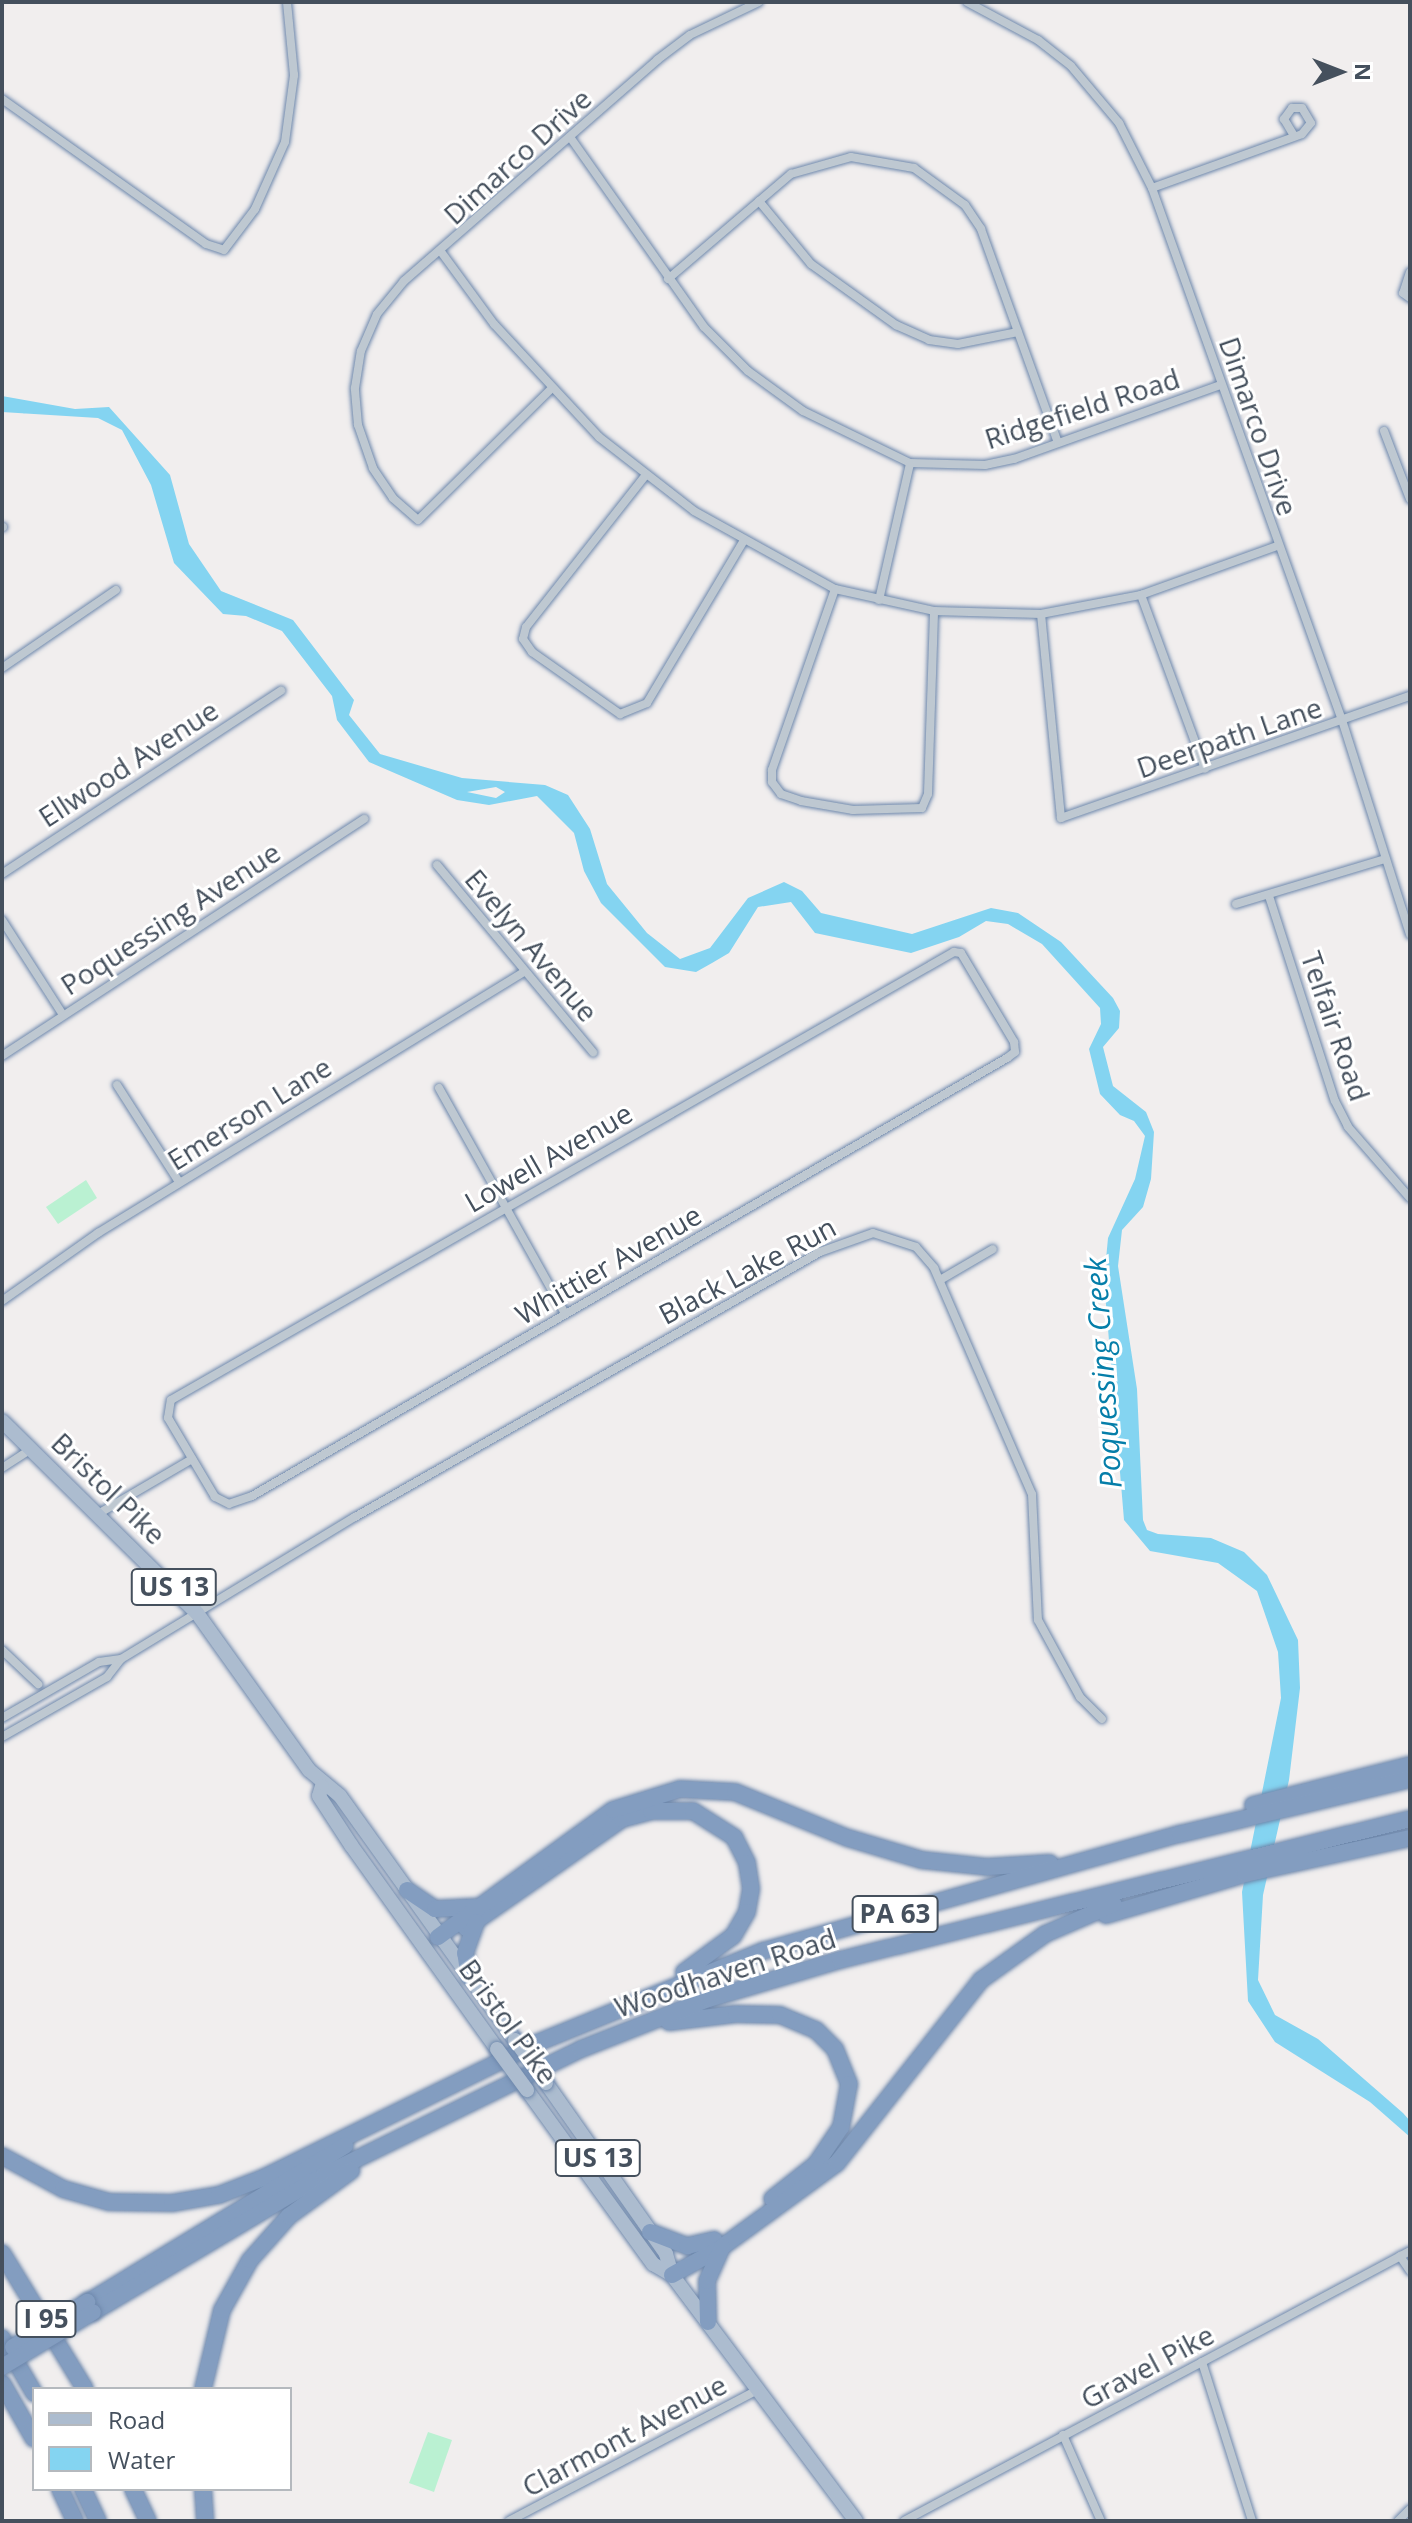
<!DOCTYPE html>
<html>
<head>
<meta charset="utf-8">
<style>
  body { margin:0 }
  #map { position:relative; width:1412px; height:2523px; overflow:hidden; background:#f1eeee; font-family:"Open Sans",sans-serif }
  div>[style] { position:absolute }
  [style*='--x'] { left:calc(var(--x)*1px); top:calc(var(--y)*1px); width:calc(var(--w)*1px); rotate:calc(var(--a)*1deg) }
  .green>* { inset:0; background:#baf1d2 }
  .water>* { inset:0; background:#84d4f1 }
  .roads { filter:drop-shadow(0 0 2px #6e88ac) drop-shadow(0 0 2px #6e88ac) }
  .minor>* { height:8px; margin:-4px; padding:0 4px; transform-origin:4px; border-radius:4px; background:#bec8d1 }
  .primary>* { height:14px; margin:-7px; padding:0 7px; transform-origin:7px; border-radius:7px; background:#acbccf }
  .motorway>* { height:16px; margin:-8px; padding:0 8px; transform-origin:8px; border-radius:8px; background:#839dc0 }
  .bridges { filter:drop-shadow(0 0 2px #6e88ac) drop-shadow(0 0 2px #6e88ac) }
  .primary-bridge>* { height:14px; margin:-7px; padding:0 7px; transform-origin:7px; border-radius:7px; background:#acbccf }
  .motorway-bridge>* { height:16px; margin:-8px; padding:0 8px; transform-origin:8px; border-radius:8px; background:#839dc0 }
  span { translate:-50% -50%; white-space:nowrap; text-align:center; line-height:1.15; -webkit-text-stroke:6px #fff; paint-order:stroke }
  .shield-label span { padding:2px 6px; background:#fff; border:2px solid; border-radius:6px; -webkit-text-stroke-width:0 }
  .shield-label { font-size:26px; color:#45505d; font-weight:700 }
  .street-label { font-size:28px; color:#45505d }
  .water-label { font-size:30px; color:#057ea9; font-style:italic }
  .frame { position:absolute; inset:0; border:4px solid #45505d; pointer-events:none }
  .legend { position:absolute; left:32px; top:2387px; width:260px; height:104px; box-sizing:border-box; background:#fff; border:2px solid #b5b9be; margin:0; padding:10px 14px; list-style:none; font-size:24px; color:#45505d }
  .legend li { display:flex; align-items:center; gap:16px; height:40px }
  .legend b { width:40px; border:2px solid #b5b9be }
  .north { position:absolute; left:1300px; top:32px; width:80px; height:80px; -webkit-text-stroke:6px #fff; paint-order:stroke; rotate:90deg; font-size:22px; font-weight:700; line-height:32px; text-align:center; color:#45505d }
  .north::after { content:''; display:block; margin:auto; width:28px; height:36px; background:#45505d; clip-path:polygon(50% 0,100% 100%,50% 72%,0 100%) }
</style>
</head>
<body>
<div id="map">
  <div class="green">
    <i style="clip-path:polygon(86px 1180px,97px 1198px,58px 1224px,46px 1207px)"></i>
    <i style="clip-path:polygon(428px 2432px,452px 2440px,434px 2492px,409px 2483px)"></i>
  </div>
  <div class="water">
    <i style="clip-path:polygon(evenodd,2px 396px,75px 409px,109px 407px,170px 475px,189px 544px,221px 591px,293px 620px,354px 700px,349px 715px,380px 754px,462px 778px,545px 785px,568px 795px,590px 829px,607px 884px,647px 933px,680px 959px,710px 948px,748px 898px,784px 882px,802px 891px,821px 913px,912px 934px,991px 908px,1018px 913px,1061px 942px,1113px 998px,1120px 1011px,1119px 1028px,1103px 1047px,1113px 1086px,1146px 1112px,1154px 1132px,1151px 1179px,1143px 1207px,1122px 1230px,1118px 1266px,1137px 1389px,1143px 1520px,1147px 1530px,1158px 1534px,1211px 1538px,1244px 1552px,1267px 1575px,1298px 1640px,1300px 1688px,1289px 1780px,1263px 1895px,1258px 1980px,1275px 2015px,1318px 2039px,1403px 2113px,1410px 2121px,1410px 2137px,1370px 2102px,1275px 2042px,1248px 2001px,1242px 1892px,1281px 1698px,1278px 1652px,1257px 1591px,1218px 1563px,1150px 1551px,1124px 1520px,1104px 1281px,1108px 1238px,1135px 1179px,1145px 1136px,1134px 1121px,1120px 1115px,1100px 1094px,1089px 1049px,1101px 1024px,1100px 1008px,1042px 944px,1008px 924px,986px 921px,959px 937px,911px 953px,815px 933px,791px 902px,758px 907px,729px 953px,712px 963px,696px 972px,665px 967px,601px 903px,584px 871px,574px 833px,537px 796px,489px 805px,457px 800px,369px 762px,337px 720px,332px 696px,282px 631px,246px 616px,223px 614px,174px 563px,151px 485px,122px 430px,98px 418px,2px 412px,2px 396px,496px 787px,505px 792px,496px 798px,467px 792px,496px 787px)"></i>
  </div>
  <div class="roads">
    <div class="minor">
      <i style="--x:967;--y:2;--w:81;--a:28.2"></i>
      <i style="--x:1038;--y:40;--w:42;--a:38.2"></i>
      <i style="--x:1071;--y:66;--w:75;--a:49.9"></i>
      <i style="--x:1119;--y:123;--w:73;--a:63.1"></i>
      <i style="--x:1152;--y:188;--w:565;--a:70.35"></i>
      <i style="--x:1342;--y:720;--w:225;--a:72.4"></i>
      <i style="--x:2;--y:99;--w:250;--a:35.4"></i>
      <i style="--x:206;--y:244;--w:19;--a:18"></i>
      <i style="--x:224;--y:250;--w:51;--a:-52.9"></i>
      <i style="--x:255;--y:209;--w:73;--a:-65.9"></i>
      <i style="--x:285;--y:142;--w:68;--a:-82.3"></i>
      <i style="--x:294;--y:75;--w:73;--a:-95.5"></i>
      <i style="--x:570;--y:137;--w:232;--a:54.8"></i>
      <i style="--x:704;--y:327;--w:62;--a:45"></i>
      <i style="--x:748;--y:371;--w:68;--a:36"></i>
      <i style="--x:803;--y:411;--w:119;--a:25.9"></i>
      <i style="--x:910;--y:463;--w:75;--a:1.5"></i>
      <i style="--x:985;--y:465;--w:30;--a:-12"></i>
      <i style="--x:1014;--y:459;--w:220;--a:-19.7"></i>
      <i style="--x:1152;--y:188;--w:159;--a:-19.8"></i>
      <i style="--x:1302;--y:134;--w:14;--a:-51"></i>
      <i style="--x:1311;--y:123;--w:17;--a:-121"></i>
      <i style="--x:1302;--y:108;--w:10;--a:180"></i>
      <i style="--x:1292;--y:108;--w:14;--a:126"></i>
      <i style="--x:1284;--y:119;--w:17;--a:59"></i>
      <i style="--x:759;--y:201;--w:82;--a:50.5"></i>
      <i style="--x:811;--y:264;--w:105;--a:35.7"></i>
      <i style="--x:896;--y:325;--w:36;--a:24"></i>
      <i style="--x:929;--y:340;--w:29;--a:8"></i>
      <i style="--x:958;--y:344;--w:61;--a:-11.3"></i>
      <i style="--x:442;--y:253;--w:88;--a:53.8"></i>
      <i style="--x:494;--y:324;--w:154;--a:47.1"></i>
      <i style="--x:599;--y:437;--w:120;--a:37.9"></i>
      <i style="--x:694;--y:511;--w:161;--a:29"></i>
      <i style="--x:835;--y:589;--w:101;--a:12.5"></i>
      <i style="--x:934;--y:611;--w:107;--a:1.6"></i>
      <i style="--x:1041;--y:614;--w:102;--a:-10.8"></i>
      <i style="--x:1141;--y:595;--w:145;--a:-19.8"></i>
      <i style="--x:1410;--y:272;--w:22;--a:108"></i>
      <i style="--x:1403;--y:293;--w:9;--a:36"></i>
      <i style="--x:668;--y:279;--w:162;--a:-40.5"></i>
      <i style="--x:791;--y:174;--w:62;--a:-15.8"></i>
      <i style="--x:851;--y:157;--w:64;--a:9.9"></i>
      <i style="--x:914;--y:168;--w:63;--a:36"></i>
      <i style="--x:965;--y:205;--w:29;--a:56"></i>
      <i style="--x:981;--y:229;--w:227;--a:70.2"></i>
      <i style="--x:550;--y:390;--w:185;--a:135.4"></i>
      <i style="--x:418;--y:520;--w:33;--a:-139"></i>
      <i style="--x:393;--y:498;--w:36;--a:-124"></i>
      <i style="--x:373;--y:468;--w:46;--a:-109.2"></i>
      <i style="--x:358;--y:425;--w:37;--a:-95"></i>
      <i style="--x:355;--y:388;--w:37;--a:-81"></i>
      <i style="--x:361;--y:351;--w:40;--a:-66.6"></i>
      <i style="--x:377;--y:314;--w:43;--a:-50.7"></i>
      <i style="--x:404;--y:281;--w:336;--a:-41.1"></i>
      <i style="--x:657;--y:60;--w:41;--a:-37.1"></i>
      <i style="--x:690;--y:35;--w:76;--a:-25.6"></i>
      <i style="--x:1384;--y:431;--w:73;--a:69.1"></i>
      <i style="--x:645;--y:476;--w:192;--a:128.2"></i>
      <i style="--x:526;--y:627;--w:12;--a:104"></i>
      <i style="--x:523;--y:639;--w:16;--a:55"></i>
      <i style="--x:532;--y:652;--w:108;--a:35.2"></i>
      <i style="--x:620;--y:714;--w:29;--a:-22"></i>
      <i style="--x:647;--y:703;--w:187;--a:-59.2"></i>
      <i style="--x:2;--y:527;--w:1;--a:0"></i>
      <i style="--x:835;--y:589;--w:192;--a:109.2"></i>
      <i style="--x:772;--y:770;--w:12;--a:90"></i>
      <i style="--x:772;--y:782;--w:15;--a:53"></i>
      <i style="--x:781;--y:794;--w:21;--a:19"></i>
      <i style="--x:801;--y:801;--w:53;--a:9.8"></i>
      <i style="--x:853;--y:810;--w:69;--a:-1.7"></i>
      <i style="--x:922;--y:808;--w:15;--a:-67"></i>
      <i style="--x:928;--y:794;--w:183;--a:-88.1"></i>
      <i style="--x:1141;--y:595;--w:185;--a:69.8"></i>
      <i style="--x:879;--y:600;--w:140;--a:-77.2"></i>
      <i style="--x:1041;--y:614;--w:205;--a:84.4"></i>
      <i style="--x:1061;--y:818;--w:370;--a:-19.3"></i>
      <i style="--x:2;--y:668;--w:138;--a:-34.4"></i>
      <i style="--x:437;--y:865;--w:244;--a:50.2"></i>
      <i style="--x:2;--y:874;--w:334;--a:-33.3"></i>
      <i style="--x:1269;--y:896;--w:215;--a:72.2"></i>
      <i style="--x:1335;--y:1101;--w:29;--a:63"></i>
      <i style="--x:1348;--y:1127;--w:94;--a:48.9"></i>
      <i style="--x:1236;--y:904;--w:156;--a:-16.8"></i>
      <i style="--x:2;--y:920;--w:113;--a:57.3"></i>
      <i style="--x:954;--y:952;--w:7;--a:8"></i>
      <i style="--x:961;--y:953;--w:104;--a:59.2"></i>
      <i style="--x:1014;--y:1042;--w:10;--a:84"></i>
      <i style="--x:1015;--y:1052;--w:10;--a:143"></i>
      <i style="--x:1007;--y:1058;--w:873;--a:149.88"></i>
      <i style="--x:252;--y:1496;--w:24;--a:161"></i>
      <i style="--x:229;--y:1504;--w:16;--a:-153"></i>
      <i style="--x:215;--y:1497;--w:92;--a:-120.7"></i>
      <i style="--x:168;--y:1418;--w:18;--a:-81"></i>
      <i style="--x:171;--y:1400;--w:902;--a:-29.78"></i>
      <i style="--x:2;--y:1056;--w:433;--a:-33.2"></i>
      <i style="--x:117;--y:1085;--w:115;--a:57.4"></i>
      <i style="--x:439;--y:1088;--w:258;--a:60.8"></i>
      <i style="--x:940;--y:1280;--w:61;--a:-30.3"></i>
      <i style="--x:2;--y:1301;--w:118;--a:-35.3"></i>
      <i style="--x:98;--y:1233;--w:500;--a:-31.5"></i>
      <i style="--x:2;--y:1468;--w:35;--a:-33"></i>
      <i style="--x:98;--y:1514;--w:109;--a:-30.3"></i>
      <i style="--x:2;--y:1650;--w:50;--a:43.4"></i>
      <i style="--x:2;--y:1718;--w:112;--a:-30"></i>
      <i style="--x:99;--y:1662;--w:22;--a:-8"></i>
      <i style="--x:2;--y:1737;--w:121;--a:-29.7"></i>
      <i style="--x:107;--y:1677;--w:23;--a:-52"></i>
      <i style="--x:121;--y:1659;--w:274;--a:-31.3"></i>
      <i style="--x:355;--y:1517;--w:535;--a:-29.68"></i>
      <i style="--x:820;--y:1252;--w:56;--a:-19.7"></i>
      <i style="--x:873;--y:1233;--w:45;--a:18"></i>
      <i style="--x:916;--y:1247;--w:28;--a:49"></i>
      <i style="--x:934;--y:1268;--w:246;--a:66.6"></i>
      <i style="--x:1032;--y:1494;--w:126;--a:87.3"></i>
      <i style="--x:1038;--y:1620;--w:88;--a:61.4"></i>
      <i style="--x:1080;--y:1697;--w:31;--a:45"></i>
      <i style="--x:1400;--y:2256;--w:18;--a:56"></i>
      <i style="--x:1202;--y:2362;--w:167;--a:72.5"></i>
      <i style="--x:1063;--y:2435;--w:94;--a:66.2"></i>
      <i style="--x:509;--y:2521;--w:283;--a:-27.8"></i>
      <i style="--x:904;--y:2521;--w:574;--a:-28.08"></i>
      <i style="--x:1398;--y:2521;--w:17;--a:-45"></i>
    </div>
    <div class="primary">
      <i style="--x:2;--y:1421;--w:274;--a:44.6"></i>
      <i style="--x:197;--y:1613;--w:193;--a:54.5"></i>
      <i style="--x:309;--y:1770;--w:40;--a:40"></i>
      <i style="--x:340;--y:1796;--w:300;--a:54.4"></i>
      <i style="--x:322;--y:1786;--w:10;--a:107"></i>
      <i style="--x:319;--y:1796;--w:59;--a:56.9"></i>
      <i style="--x:351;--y:1845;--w:251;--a:54.4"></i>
      <i style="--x:546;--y:2083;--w:209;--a:54.9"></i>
      <i style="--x:666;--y:2254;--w:22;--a:74"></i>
      <i style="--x:527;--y:2090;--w:215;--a:54.1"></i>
      <i style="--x:653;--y:2264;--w:22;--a:30"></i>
      <i style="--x:672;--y:2275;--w:307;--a:53.2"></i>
    </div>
    <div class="motorway">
      <i style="--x:1253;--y:1805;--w:162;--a:-14.3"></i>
      <i style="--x:407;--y:1890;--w:34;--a:34"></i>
      <i style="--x:435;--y:1909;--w:40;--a:-2.9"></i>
      <i style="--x:1106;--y:1915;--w:145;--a:-16.4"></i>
      <i style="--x:1245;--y:1874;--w:169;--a:-12.3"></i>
      <i style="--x:466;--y:1928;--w:190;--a:-34.9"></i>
      <i style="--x:622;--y:1819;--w:30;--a:-15"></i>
      <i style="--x:651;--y:1811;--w:42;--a:0"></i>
      <i style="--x:693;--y:1811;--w:49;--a:32.4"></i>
      <i style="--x:734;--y:1837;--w:29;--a:63"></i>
      <i style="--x:747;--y:1863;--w:26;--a:81"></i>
      <i style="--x:751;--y:1889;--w:23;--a:100"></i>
      <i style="--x:747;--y:1912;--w:28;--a:120"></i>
      <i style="--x:733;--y:1936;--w:61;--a:143.7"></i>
      <i style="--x:438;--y:1937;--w:216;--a:-36"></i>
      <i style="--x:613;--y:1810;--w:70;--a:-17.4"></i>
      <i style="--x:680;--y:1789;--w:55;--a:3.1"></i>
      <i style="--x:735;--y:1792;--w:122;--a:22.2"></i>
      <i style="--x:848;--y:1838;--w:77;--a:16.6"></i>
      <i style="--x:922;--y:1860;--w:65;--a:6.1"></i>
      <i style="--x:987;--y:1867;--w:63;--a:-3.6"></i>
      <i style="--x:469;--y:1977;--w:24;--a:-99"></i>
      <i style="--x:465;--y:1953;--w:33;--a:-70"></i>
      <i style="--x:669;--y:2022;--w:67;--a:-6.8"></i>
      <i style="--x:736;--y:2014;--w:44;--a:1.3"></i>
      <i style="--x:780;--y:2015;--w:39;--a:23"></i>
      <i style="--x:816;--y:2030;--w:27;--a:45"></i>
      <i style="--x:835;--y:2049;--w:38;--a:68"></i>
      <i style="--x:849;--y:2084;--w:44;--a:100.5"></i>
      <i style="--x:841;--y:2127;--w:45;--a:124"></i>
      <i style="--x:816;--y:2164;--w:56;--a:141.5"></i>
      <i style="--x:2;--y:2156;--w:69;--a:28.4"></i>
      <i style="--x:63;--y:2189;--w:48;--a:15.8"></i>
      <i style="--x:109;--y:2202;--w:63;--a:0.9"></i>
      <i style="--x:172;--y:2203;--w:48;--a:-9.7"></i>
      <i style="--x:219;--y:2195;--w:47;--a:-21.1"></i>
      <i style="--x:263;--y:2178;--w:305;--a:-26.2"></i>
      <i style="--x:537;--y:2043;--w:244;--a:-22.2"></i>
      <i style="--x:763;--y:1951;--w:433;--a:-15.7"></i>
      <i style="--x:1180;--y:1834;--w:236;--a:-13.4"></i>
      <i style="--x:650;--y:2232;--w:40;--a:21"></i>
      <i style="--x:687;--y:2246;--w:28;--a:-13"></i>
      <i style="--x:2;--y:2253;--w:159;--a:58.6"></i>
      <i style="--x:672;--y:2275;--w:57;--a:-29.2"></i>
      <i style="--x:722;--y:2247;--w:142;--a:-36.1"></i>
      <i style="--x:837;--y:2163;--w:233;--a:-51.8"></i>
      <i style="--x:981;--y:1980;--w:79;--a:-35.7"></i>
      <i style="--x:1045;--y:1934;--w:75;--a:-23.5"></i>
      <i style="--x:88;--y:2302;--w:301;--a:-31.3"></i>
      <i style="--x:93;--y:2312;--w:269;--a:-30.7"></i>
      <i style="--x:324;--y:2175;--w:286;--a:-26.1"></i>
      <i style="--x:581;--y:2049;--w:136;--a:-21.5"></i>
      <i style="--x:708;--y:1999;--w:138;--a:-16.5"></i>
      <i style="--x:840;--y:1960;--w:587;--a:-13.89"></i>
      <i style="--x:708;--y:2322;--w:41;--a:-91.4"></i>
      <i style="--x:707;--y:2281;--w:37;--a:-66"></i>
      <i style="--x:2;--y:2338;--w:64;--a:59.8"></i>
      <i style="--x:2;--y:2383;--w:64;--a:60.3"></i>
      <i style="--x:203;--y:2389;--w:81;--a:-76.5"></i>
      <i style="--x:222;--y:2310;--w:57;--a:-60.8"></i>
      <i style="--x:250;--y:2260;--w:59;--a:-48.4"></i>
      <i style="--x:289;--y:2216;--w:77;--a:-36"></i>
      <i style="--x:60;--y:2489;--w:35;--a:65"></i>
      <i style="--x:83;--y:2489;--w:35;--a:65"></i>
      <i style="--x:133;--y:2489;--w:35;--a:65"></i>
      <i style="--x:203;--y:2489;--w:32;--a:86"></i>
    </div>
  </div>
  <div class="bridges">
    <div class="primary-bridge">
      <i style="--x:515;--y:2040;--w:53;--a:54.2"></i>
      <i style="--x:497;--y:2049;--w:51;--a:53.8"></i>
    </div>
    <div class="motorway-bridge">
      <i style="--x:13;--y:2347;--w:87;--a:-31.3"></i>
      <i style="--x:2;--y:2367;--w:106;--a:-31.1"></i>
    </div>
  </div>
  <div class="shield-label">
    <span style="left:174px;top:1587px">US 13</span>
    <span style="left:895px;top:1914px">PA 63</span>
    <span style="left:598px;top:2158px">US 13</span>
    <span style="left:46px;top:2319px">I 95</span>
  </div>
  <div class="street-label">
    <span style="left:517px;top:156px;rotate:-42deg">Dimarco Drive</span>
    <span style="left:1082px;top:408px;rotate:-18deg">Ridgefield Road</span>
    <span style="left:1259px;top:426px;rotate:71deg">Dimarco Drive</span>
    <span style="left:1229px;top:737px;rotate:-19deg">Deerpath Lane</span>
    <span style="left:128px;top:763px;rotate:-33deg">Ellwood Avenue</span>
    <span style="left:170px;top:918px;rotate:-33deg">Poquessing Avenue</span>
    <span style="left:532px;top:945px;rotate:50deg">Evelyn Avenue</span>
    <span style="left:1336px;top:1026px;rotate:71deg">Telfair Road</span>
    <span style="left:249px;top:1113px;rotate:-32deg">Emerson Lane</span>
    <span style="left:548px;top:1157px;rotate:-30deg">Lowell Avenue</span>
    <span style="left:608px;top:1264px;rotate:-30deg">Whittier Avenue</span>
    <span style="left:747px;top:1270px;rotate:-28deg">Black Lake Run</span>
    <span style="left:109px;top:1488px;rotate:44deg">Bristol Pike</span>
    <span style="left:725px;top:1972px;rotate:-18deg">Woodhaven Road</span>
    <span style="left:509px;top:2021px;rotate:54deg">Bristol Pike</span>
    <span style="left:1147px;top:2366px;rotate:-28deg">Gravel Pike</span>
    <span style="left:624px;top:2435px;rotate:-28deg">Clarmont Avenue</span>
  </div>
  <div class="water-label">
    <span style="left:1103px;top:1373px;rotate:-94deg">Poquessing Creek</span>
  </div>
  <div class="frame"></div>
  <ul class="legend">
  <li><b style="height:10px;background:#acbccf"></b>Road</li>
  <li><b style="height:22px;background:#84d4f1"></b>Water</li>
  </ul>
  <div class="north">N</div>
</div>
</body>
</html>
